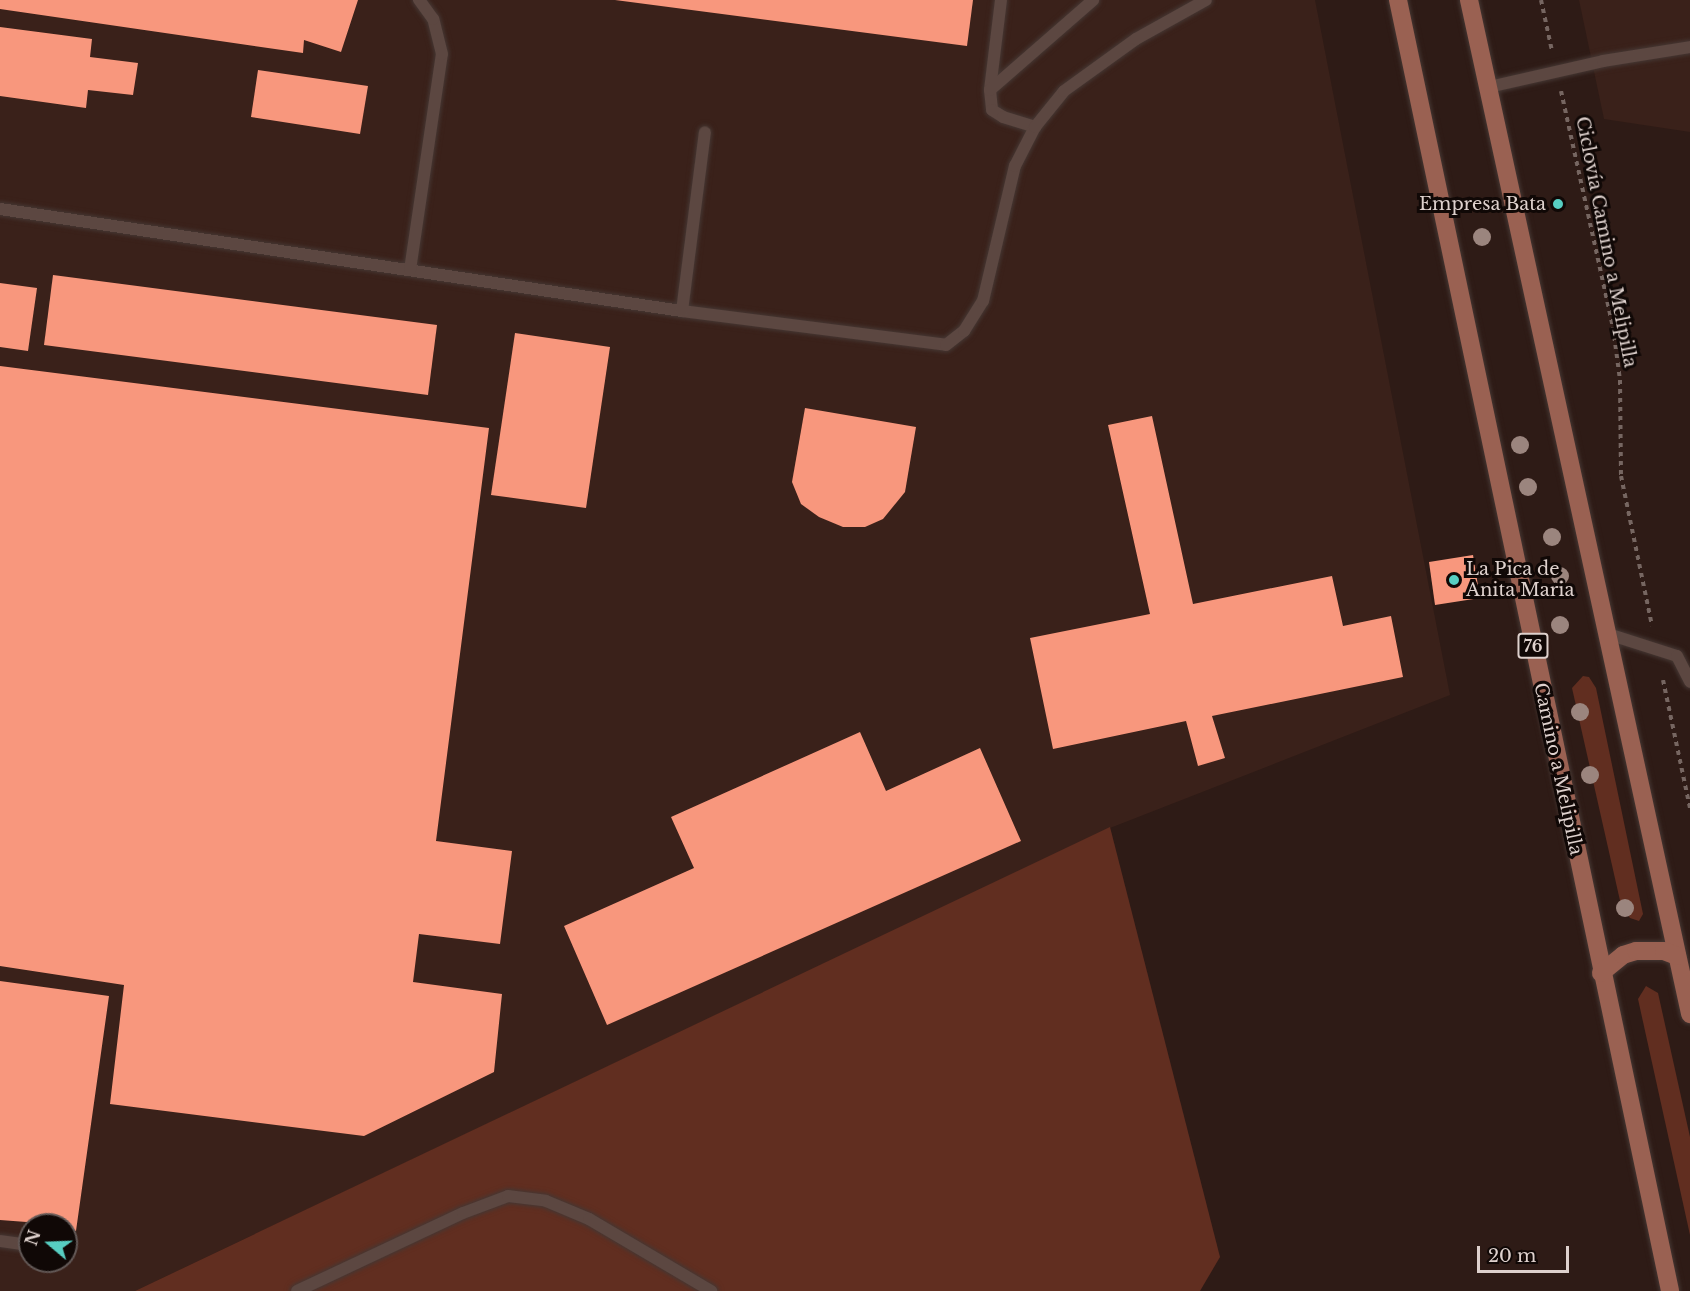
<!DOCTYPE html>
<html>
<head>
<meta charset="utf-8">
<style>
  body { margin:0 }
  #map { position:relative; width:1690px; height:1291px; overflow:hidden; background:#2e1b16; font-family:"Libre Baskerville",serif }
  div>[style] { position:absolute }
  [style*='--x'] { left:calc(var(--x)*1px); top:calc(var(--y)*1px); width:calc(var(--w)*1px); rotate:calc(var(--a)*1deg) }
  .built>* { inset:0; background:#3a211a }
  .green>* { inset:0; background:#612e20 }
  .building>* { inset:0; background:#f8977d }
  .path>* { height:4px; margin-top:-2px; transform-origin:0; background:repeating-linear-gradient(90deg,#766661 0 4.5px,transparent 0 9px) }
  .roads { filter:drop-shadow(0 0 2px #453733) drop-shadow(0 0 2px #453733) }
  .service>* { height:12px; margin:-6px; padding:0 6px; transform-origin:6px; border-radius:6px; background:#5c4741 }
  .primary>* { height:18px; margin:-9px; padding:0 9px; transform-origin:9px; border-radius:9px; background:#9a6152 }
  .trees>* { width:18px; height:18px; margin:-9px; border-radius:50%; background:#9b857e }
  .dots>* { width:16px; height:16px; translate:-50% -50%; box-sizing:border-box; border:3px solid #100806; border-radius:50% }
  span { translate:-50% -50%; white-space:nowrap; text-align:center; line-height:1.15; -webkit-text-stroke:6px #100806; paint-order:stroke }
  .shield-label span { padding:2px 4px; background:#100806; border:2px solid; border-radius:4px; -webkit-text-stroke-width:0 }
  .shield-label { font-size:16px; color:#ded1cd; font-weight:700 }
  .poi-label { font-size:18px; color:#ded1cd }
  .right { translate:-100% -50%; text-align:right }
  .left { translate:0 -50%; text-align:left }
  .street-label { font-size:18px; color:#ded1cd }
  .north { position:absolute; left:18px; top:1213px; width:60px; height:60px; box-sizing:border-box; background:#100806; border:2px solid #625856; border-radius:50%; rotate:289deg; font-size:16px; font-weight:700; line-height:24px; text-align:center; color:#ded1cd }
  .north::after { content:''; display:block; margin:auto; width:21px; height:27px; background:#57cec2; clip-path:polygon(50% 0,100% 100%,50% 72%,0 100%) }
  .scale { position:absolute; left:1477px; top:1246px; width:92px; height:27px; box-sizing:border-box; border:3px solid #ded1cd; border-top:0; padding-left:8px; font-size:18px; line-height:21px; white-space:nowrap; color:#ded1cd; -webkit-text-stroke:4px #100806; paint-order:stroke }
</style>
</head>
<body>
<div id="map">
  <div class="built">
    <i style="clip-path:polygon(evenodd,0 0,1315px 0,1450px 695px,1110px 828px,135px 1291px,0 1291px,0 0,30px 1225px,66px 1225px,66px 1261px,30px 1261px,30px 1225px)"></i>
    <i style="clip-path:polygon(1579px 0,1690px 0,1690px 132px,1604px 119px)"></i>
  </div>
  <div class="green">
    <i style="clip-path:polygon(1583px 676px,1589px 677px,1596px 688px,1643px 914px,1639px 921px,1630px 918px,1621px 905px,1572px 688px)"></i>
    <i style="clip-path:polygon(1110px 827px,1220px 1257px,1200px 1291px,135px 1291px)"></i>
    <i style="clip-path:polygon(1646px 986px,1658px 993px,1690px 1137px,1690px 1235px,1638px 999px)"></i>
  </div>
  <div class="building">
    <i style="clip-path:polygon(0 0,358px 0,341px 52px,304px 40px,303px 53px,0 9px)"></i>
    <i style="clip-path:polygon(615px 0,973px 0,967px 46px)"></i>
    <i style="clip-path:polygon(0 27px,92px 39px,90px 57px,138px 63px,133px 95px,88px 90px,86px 108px,0 96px)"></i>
    <i style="clip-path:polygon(258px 70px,368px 86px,360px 134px,251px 117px)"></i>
    <i style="clip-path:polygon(53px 275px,437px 325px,428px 395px,44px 345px)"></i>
    <i style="clip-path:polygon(0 283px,37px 288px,28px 351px,0 347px)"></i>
    <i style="clip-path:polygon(515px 333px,610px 347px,586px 508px,491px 495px)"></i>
    <i style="clip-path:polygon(0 366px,489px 428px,436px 841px,512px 851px,500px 944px,419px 934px,413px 982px,502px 994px,494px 1072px,364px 1136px,110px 1104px,124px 985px,0 966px)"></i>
    <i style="clip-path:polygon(805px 408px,916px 427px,905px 492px,883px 519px,865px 527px,843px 527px,819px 517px,801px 504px,792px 482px)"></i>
    <i style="clip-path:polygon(1152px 416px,1193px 604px,1332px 576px,1343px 626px,1391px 616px,1403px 677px,1212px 716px,1225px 758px,1198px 766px,1186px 721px,1053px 749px,1030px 638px,1150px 614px,1108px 425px)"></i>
    <i style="clip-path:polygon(1473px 555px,1480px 598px,1435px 605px,1429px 562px)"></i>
    <i style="clip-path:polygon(860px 732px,886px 791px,980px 748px,1021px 841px,607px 1025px,564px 926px,694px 868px,671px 817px)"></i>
    <i style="clip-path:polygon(0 981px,109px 996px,76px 1231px,66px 1229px,66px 1225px,0 1220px)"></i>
  </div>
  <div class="path">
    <i style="--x:1541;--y:0;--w:52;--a:77.8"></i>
    <i style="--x:1561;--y:91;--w:242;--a:77.6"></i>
    <i style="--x:1613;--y:327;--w:53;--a:82.5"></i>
    <i style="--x:1620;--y:380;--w:96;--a:89.4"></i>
    <i style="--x:1621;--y:476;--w:153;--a:78.3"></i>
    <i style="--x:1663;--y:680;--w:131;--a:78.1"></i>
  </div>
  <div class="roads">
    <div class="service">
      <i style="--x:1001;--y:0;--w:91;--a:97"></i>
      <i style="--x:990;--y:90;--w:20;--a:84"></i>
      <i style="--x:992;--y:110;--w:13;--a:32"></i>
      <i style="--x:1003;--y:117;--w:34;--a:17"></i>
      <i style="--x:1489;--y:87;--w:117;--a:-12.8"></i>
      <i style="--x:1603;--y:61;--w:88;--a:-9.1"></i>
      <i style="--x:990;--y:90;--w:137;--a:-41.1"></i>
      <i style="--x:0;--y:209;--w:690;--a:8.51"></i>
      <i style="--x:682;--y:311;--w:266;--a:7.3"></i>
      <i style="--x:946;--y:345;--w:23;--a:-38"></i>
      <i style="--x:964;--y:331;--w:36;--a:-58"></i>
      <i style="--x:983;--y:301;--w:139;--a:-76.7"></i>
      <i style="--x:1015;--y:166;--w:44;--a:-62.9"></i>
      <i style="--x:1035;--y:127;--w:46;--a:-51.1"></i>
      <i style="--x:1064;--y:91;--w:89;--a:-35.8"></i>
      <i style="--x:1136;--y:39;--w:80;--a:-29.1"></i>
      <i style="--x:410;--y:270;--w:218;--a:-81.6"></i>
      <i style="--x:442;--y:54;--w:36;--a:-104"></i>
      <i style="--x:433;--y:19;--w:24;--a:-126"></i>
      <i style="--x:682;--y:311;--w:180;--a:-82.7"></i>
      <i style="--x:1608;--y:634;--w:72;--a:17.7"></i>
      <i style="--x:1677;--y:656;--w:29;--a:63"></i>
      <i style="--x:0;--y:1241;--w:30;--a:8"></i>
      <i style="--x:297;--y:1291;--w:183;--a:-25.2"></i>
      <i style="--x:463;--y:1213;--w:48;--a:-20.7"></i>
      <i style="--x:508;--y:1196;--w:38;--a:7"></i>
      <i style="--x:546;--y:1201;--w:47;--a:22.7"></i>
      <i style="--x:589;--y:1219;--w:142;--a:30.5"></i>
    </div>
    <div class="primary">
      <i style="--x:1398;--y:0;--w:1319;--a:78.1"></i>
      <i style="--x:1469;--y:0;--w:1038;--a:77.7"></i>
      <i style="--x:1601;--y:973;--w:28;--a:-39"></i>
      <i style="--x:1623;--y:955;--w:14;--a:-17"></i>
      <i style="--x:1636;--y:951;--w:28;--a:0"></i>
      <i style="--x:1664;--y:951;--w:14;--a:21"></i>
    </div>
  </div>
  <div class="trees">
    <i style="left:1482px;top:237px"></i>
    <i style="left:1520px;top:445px"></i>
    <i style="left:1528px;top:487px"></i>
    <i style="left:1552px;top:537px"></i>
    <i style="left:1560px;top:576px"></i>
    <i style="left:1560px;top:625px"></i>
    <i style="left:1580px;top:712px"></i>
    <i style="left:1590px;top:775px"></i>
    <i style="left:1625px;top:908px"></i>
  </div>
  <div class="dots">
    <i style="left:1558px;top:204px;background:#57cec2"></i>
    <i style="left:1454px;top:580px;background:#57cec2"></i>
  </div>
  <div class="shield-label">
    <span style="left:1533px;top:646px">76</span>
  </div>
  <div class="poi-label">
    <span class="right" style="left:1546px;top:204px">Empresa Bata</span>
    <span class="left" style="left:1466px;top:580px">La Pica de<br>Anita Maria</span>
  </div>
  <div class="street-label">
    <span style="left:1606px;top:242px;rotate:79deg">Ciclovía Camino a Melipilla</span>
    <span style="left:1558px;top:769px;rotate:78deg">Camino a Melipilla</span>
  </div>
  <div class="north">N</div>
  <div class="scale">20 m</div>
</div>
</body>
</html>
